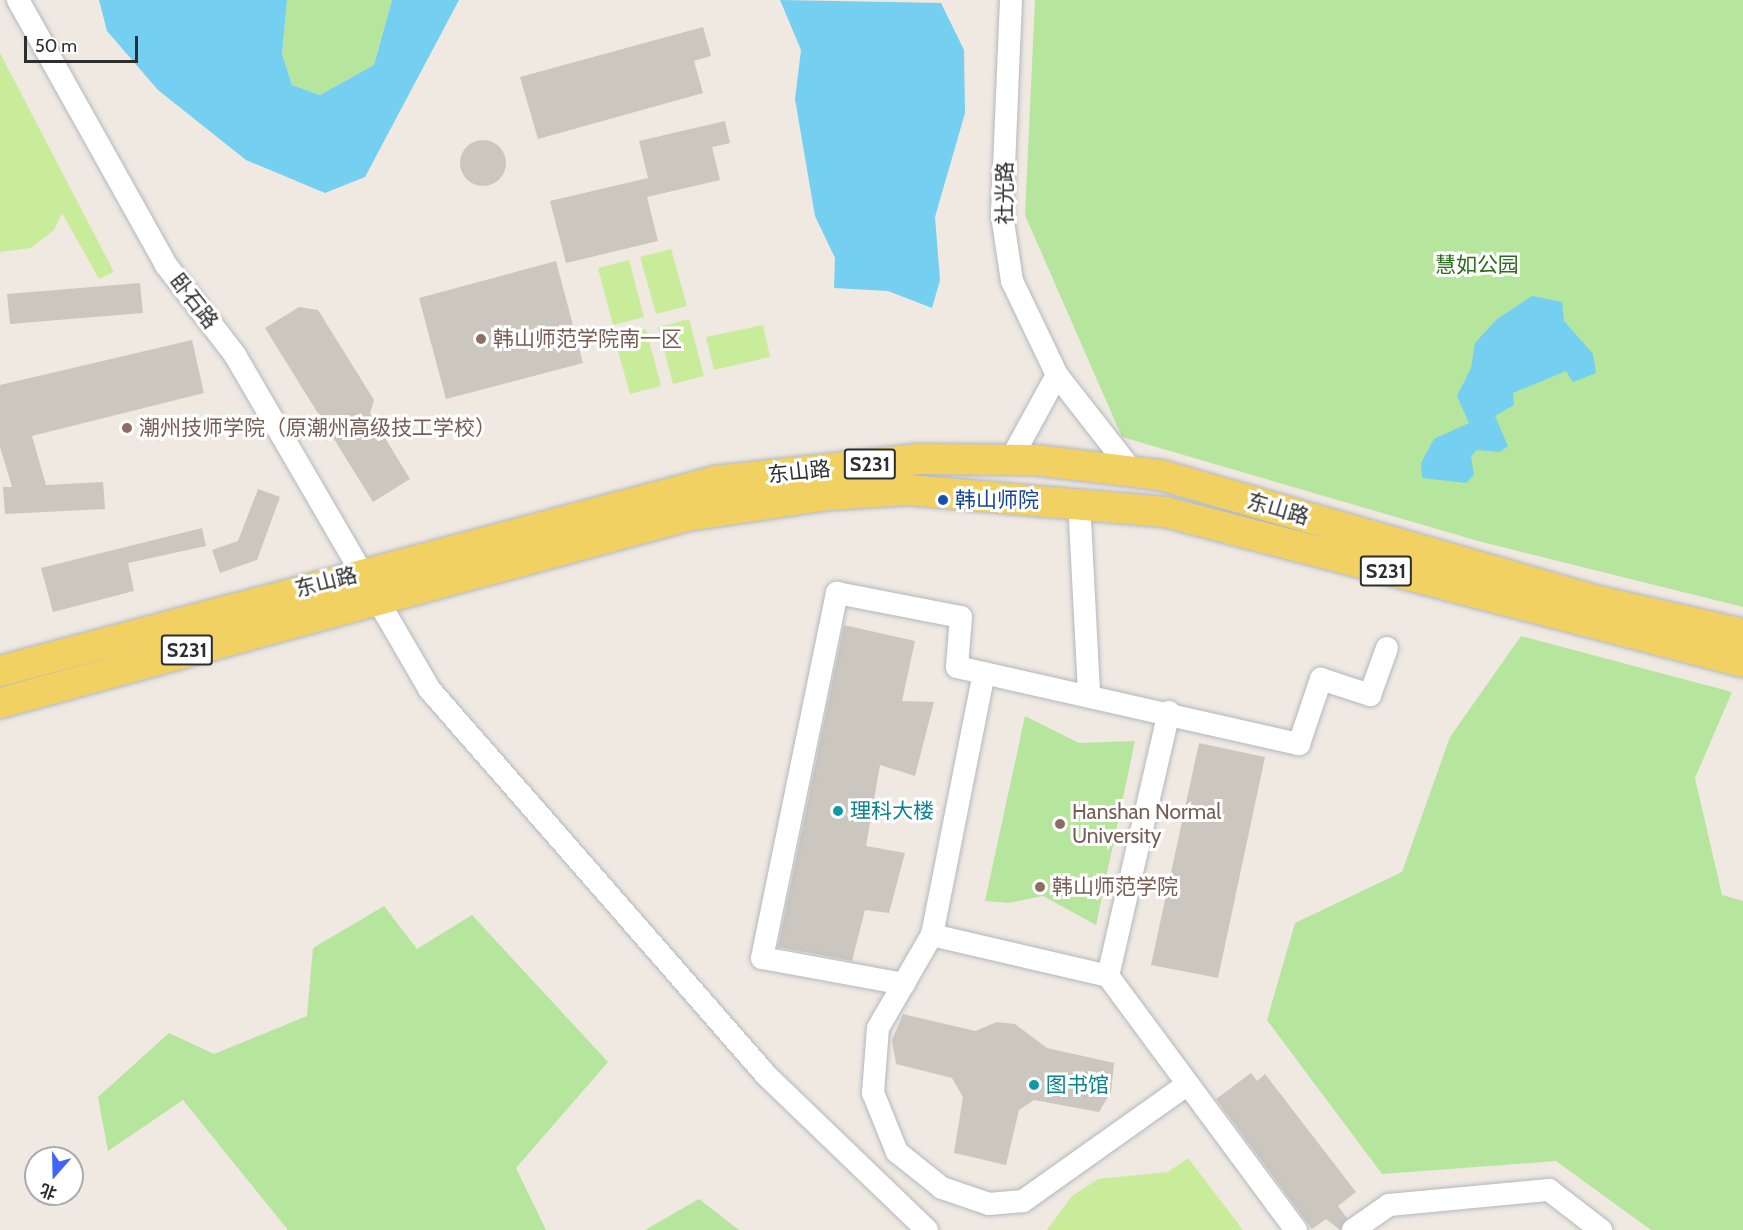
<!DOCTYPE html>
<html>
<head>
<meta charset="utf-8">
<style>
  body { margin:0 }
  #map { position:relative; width:1743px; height:1230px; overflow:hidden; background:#efe9e1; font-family:Cabin,"Noto Sans SC",sans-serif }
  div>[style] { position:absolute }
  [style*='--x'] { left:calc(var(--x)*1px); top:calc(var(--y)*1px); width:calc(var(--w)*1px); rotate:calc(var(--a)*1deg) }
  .green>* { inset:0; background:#b6e59e }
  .pitch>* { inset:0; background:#c9ec9a }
  .water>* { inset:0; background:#75cff0 }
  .building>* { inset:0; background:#cbc7bf }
  .round { border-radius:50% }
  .roads { filter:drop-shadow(0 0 2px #b4b7c1) drop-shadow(0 0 2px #b4b7c1) }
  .minor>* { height:22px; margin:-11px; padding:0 11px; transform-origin:11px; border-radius:11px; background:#fff }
  .major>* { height:30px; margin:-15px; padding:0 15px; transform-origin:15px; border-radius:15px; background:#f2d163 }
  .dots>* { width:16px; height:16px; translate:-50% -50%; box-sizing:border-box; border:3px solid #fff; border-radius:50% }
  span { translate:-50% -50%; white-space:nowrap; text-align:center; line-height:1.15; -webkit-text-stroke:6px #fff; paint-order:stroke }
  .shield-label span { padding:2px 4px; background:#fff; border:2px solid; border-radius:4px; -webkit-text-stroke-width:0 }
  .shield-label { font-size:20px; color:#2e2e2e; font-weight:700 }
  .street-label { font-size:21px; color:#2e2e2e }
  .park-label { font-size:21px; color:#2c6e1b }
  .education-label { font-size:21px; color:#785e54 }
  .left { translate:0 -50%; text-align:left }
  .transit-label { font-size:21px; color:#164399 }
  .culture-label { font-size:21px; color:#0d838f }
  .north { position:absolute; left:24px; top:1146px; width:60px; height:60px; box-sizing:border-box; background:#fff; border:2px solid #ababab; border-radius:50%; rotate:200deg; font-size:16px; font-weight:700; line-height:24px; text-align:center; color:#2e2e2e }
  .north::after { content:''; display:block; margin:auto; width:21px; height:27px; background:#4264fb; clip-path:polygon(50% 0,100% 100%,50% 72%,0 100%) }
  .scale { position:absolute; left:24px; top:36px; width:114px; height:27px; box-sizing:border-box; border:3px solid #2e2e2e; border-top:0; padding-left:8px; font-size:18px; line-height:21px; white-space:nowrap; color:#2e2e2e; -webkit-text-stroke:4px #fff; paint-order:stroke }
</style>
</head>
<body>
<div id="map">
  <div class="green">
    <i style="clip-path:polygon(287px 0,392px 0,374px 65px,320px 95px,292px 85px,282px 54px)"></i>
    <i style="clip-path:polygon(1035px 0,1743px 0,1743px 607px,1478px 541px,1122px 437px,1025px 215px)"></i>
    <i style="clip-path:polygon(1521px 636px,1732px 692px,1695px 778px,1722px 895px,1743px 901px,1743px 1230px,1651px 1230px,1556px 1161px,1382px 1174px,1267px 1020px,1295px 923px,1402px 872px,1450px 737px)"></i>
    <i style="clip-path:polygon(1025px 716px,1079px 743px,1135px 741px,1096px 925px,1043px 896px,1008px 903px,985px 901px)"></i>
    <i style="clip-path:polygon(384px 906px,417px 949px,472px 915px,608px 1062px,516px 1168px,546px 1230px,288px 1230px,183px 1100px,108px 1151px,98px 1097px,169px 1033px,214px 1054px,307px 1016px,313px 948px)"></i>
    <i style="clip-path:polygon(699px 1199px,739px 1230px,645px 1230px)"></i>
  </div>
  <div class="pitch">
    <i style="clip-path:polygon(0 53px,114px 272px,99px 279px,62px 213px,54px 230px,31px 248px,0 252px)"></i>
    <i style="clip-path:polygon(671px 249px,687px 306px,656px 314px,640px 257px)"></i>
    <i style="clip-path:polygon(629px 260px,644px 317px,613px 325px,598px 268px)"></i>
    <i style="clip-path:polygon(689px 319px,704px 376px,673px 384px,658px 327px)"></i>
    <i style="clip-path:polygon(763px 325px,770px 357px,714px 370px,706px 337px)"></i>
    <i style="clip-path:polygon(646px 329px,661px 386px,630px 394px,614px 337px)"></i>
    <i style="clip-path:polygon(1188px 1158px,1243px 1230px,1047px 1230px,1072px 1196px,1098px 1179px,1168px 1172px)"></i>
  </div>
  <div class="water">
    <i style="clip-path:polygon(99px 0,287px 0,282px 54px,292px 85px,320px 95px,374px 65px,392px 0,459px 0,365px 177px,325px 193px,246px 160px,158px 90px,107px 31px)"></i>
    <i style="clip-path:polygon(780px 0,941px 3px,964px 50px,965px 113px,935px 217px,940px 280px,932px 308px,888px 291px,834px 288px,835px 258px,815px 216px,795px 99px,801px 50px)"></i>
    <i style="clip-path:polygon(1532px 296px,1562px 302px,1564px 321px,1593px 354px,1596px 373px,1573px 382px,1566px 371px,1513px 393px,1514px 405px,1495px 416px,1508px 446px,1500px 452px,1477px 450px,1471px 456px,1474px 475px,1466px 483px,1422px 478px,1421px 463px,1434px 439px,1469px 423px,1457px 396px,1471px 368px,1475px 343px,1497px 319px)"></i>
  </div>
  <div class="building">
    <i style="clip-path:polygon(703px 27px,711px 56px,694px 61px,703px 93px,538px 139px,520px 77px)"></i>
    <i style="clip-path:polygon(725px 121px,730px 143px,712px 147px,720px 180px,647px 197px,658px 241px,566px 263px,550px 201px,648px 178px,639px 141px)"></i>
    <i class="round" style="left:460px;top:140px;width:46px;height:46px"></i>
    <i style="clip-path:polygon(556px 261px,583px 363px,446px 399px,419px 298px)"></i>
    <i style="clip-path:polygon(140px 283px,143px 313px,10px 324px,7px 294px)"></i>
    <i style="clip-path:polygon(299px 307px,318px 310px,374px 400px,370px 413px,410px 479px,373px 502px,265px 328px)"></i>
    <i style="clip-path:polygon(192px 340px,204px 393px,32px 436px,46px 485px,103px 482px,105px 509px,5px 514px,3px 487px,12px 487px,0 447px,0 385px)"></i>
    <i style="clip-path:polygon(258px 489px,280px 497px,257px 560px,220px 573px,212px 550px,238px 541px)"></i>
    <i style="clip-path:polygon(202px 528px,206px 546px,128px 563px,134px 591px,53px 612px,41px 568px)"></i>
    <i style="clip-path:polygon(844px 625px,915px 641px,902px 701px,934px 702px,915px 776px,880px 765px,866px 846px,905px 853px,889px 913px,865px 910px,852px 961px,778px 947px)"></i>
    <i style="clip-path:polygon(1199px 743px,1265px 757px,1218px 978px,1151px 965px)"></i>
    <i style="clip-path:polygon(903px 1014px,975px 1031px,997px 1022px,1015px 1024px,1047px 1048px,1114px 1063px,1111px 1092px,1099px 1112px,1034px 1100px,1019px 1110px,1006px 1165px,954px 1153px,963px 1097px,952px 1078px,896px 1064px,892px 1040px)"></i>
    <i style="clip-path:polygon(1251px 1073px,1257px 1081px,1265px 1074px,1356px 1192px,1338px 1206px,1347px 1218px,1340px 1230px,1326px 1219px,1312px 1229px,1216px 1099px)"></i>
  </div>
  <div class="roads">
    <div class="minor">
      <i style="--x:18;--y:0;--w:304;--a:60.8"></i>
      <i style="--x:166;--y:265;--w:113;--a:52.5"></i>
      <i style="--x:235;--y:355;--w:388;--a:59.8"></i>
      <i style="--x:430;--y:690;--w:512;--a:48.88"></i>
      <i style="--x:767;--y:1076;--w:222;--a:43.9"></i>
      <i style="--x:1011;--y:0;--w:215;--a:92.4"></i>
      <i style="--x:1002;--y:215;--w:67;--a:81.4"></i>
      <i style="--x:1012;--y:281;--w:104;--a:64.4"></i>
      <i style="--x:1011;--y:459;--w:96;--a:-61.3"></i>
      <i style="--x:1057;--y:375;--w:122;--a:52"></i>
      <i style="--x:1079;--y:501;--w:194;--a:87"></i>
      <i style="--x:932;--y:935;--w:267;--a:-78.8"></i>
      <i style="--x:1108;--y:976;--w:271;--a:-77"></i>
      <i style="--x:904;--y:984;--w:144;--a:-169.6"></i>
      <i style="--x:762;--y:958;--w:373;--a:-78.4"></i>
      <i style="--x:837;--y:593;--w:126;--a:11"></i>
      <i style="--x:961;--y:617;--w:50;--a:94.6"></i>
      <i style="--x:957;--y:667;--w:351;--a:12.7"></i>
      <i style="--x:1299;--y:744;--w:69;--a:-71.3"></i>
      <i style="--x:1321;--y:679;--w:52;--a:18.1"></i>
      <i style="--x:1370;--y:695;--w:50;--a:-70.1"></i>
      <i style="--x:1185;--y:1086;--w:199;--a:144.6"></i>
      <i style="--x:1023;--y:1201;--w:34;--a:175"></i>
      <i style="--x:989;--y:1204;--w:50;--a:-161.2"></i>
      <i style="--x:942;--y:1188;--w:58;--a:-141.3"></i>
      <i style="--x:897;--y:1152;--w:64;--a:-112.1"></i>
      <i style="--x:873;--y:1093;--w:65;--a:-85.6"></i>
      <i style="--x:878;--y:1028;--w:108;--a:-59.9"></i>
      <i style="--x:932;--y:935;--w:181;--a:13.1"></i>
      <i style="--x:1108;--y:976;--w:316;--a:53.5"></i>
      <i style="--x:1353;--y:1230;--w:44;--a:-34.8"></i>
      <i style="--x:1389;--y:1205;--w:161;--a:-5.4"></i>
      <i style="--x:1549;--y:1190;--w:66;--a:37.6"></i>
    </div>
    <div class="major">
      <i style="--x:0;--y:671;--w:741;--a:-14.86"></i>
      <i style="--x:716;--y:481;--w:204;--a:-6.2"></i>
      <i style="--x:919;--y:459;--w:116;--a:0.5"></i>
      <i style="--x:1035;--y:460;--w:127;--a:6.8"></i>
      <i style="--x:1161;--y:475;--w:459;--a:16.1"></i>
      <i style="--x:1602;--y:602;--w:145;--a:12.8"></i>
      <i style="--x:0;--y:703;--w:712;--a:-15.23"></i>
      <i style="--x:687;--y:516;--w:143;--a:-8.5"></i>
      <i style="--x:828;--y:495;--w:81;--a:-3.5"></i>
      <i style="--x:909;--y:490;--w:257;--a:4.9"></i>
      <i style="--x:1165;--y:512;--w:597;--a:14.55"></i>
    </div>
  </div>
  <div class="dots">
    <i style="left:481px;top:339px;background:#8d6e63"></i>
    <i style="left:127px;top:428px;background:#8d6e63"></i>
    <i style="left:943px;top:500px;background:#1a4fb4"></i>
    <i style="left:838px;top:811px;background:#0f9aa8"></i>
    <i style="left:1060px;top:824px;background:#8d6e63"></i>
    <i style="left:1040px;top:887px;background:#8d6e63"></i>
    <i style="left:1034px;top:1085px;background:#0f9aa8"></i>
  </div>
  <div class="shield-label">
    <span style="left:870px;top:464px">S231</span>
    <span style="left:1386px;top:571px">S231</span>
    <span style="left:187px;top:650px">S231</span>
  </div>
  <div class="street-label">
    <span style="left:1005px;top:193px;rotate:-90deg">社光路</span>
    <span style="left:194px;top:301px;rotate:52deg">卧石路</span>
    <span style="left:799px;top:472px;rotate:-6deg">东山路</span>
    <span style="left:1278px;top:509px;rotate:16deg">东山路</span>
    <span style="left:326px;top:582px;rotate:-14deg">东山路</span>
  </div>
  <div class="park-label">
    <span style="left:1477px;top:265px">慧如公园</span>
  </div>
  <div class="education-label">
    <span class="left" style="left:493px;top:339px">韩山师范学院南一区</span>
    <span class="left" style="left:139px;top:428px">潮州技师学院（原潮州高级技工学校）</span>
    <span class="left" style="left:1072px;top:824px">Hanshan Normal<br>University</span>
    <span class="left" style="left:1052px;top:887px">韩山师范学院</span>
  </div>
  <div class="transit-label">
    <span class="left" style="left:955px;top:500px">韩山师院</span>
  </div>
  <div class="culture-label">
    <span class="left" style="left:850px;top:811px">理科大楼</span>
    <span class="left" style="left:1046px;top:1085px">图书馆</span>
  </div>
  <div class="north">北</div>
  <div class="scale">50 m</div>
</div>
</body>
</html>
